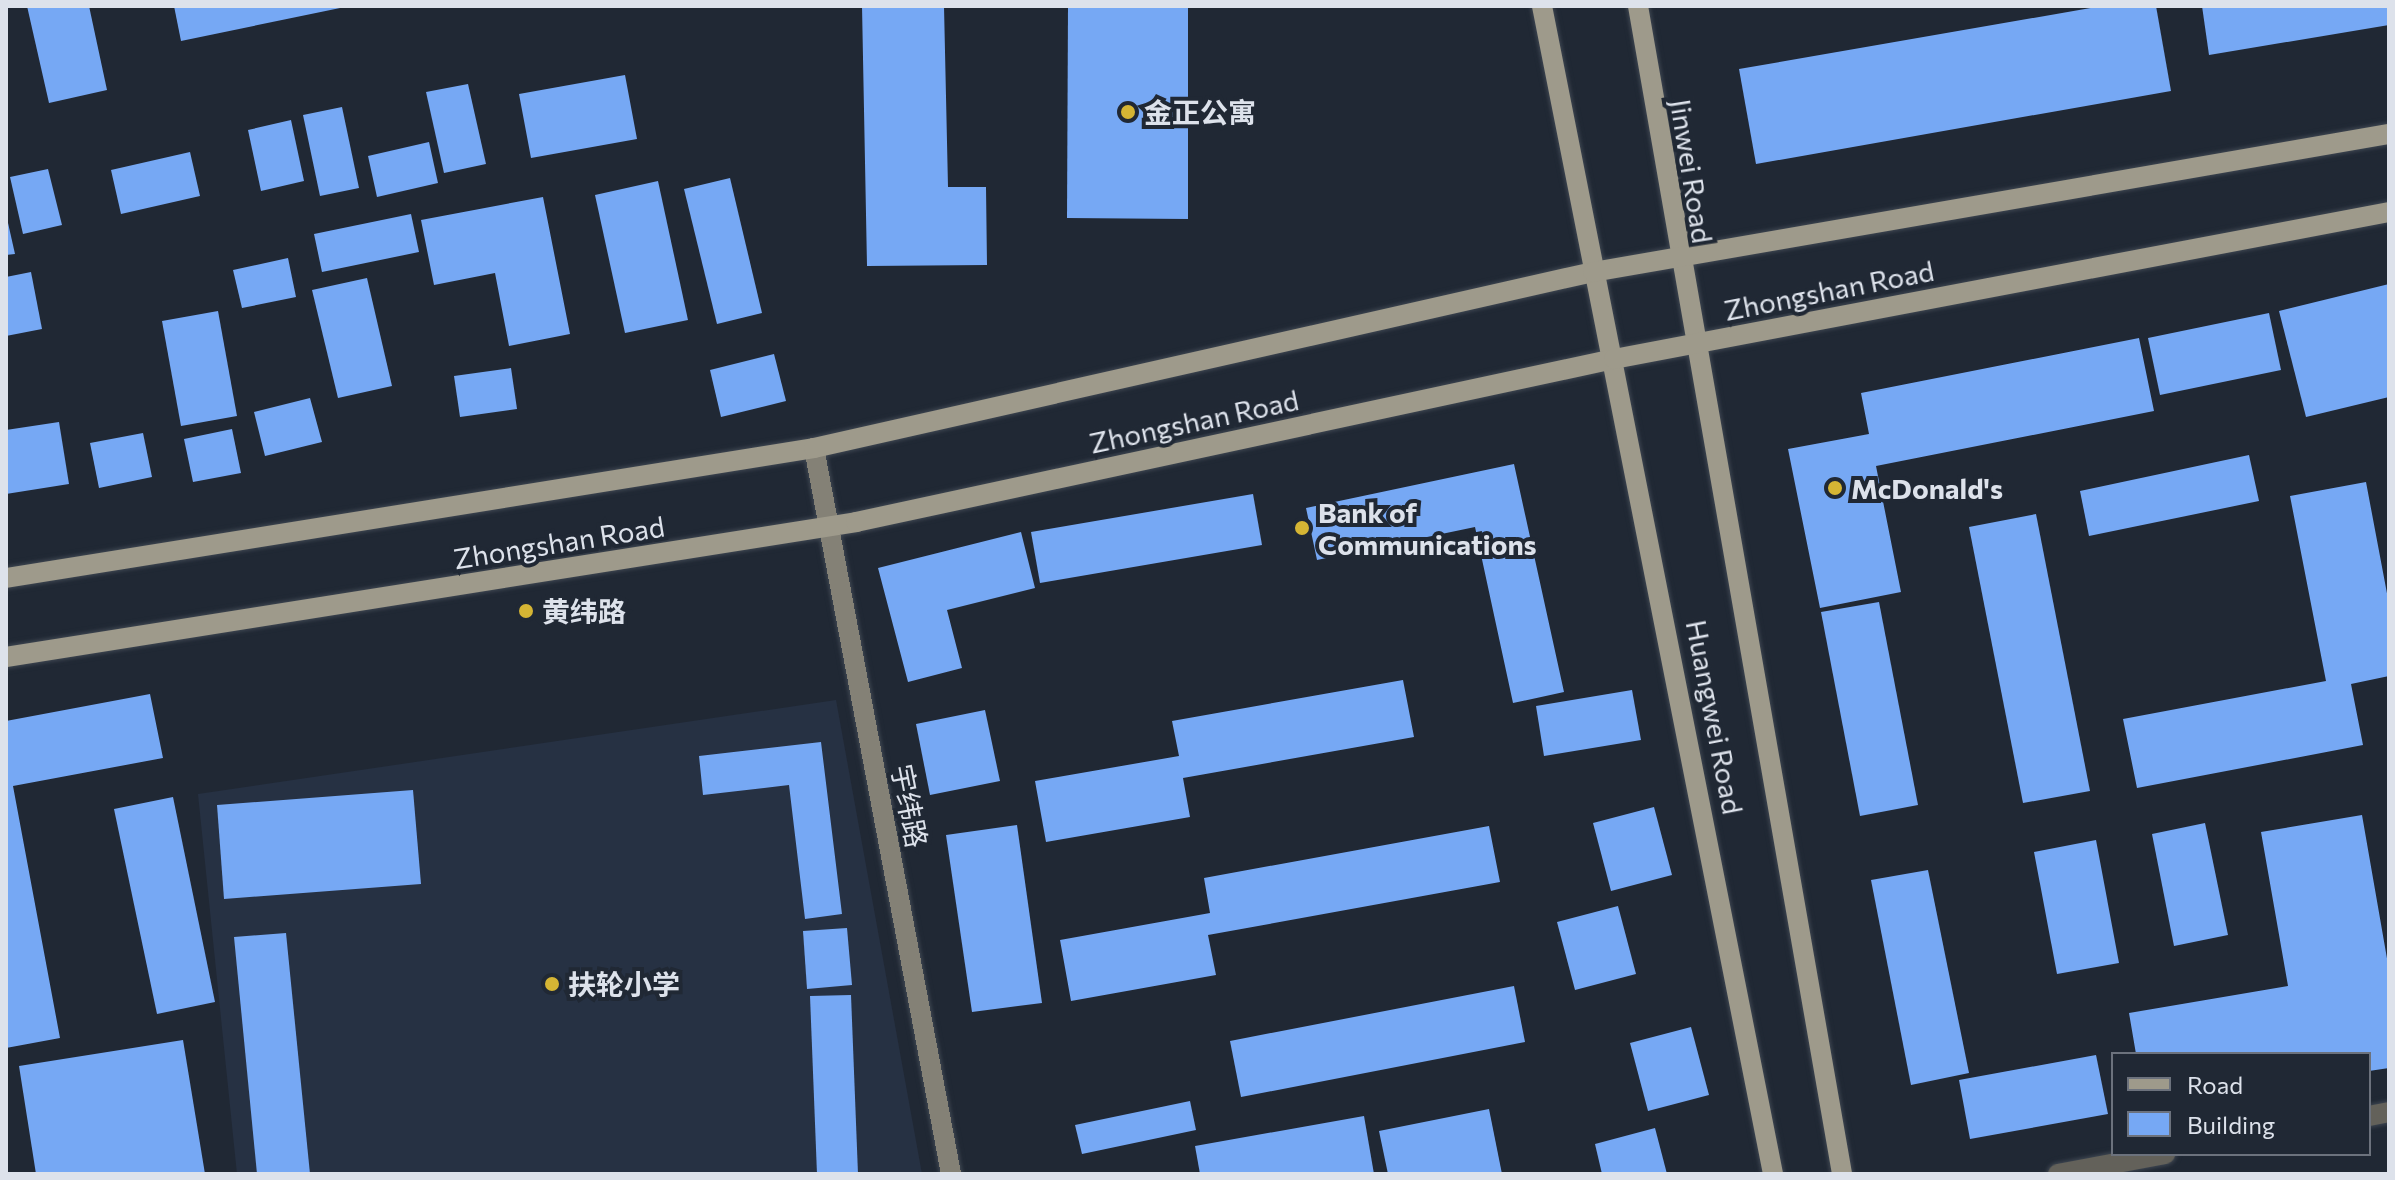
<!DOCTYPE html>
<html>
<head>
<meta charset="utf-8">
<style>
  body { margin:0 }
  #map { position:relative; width:2395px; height:1180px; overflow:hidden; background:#202834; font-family:Commissioner,"Noto Sans SC",sans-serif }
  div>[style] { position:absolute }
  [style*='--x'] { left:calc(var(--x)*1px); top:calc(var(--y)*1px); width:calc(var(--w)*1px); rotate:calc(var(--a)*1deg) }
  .built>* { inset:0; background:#263143 }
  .building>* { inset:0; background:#76a8f4 }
  .roads { filter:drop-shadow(0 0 2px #3e4651) drop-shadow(0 0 2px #3e4651) }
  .street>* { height:20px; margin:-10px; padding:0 10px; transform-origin:10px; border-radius:10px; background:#63615a }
  .secondary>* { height:20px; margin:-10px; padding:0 10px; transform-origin:10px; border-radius:10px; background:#848176 }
  .primary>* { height:20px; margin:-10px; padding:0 10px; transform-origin:10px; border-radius:10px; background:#9e9a8b }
  .dots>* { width:22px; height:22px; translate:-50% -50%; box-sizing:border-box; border:4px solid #202834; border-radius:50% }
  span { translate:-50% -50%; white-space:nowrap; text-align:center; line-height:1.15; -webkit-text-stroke:8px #202834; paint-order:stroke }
  .poi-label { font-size:28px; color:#dde2eb; font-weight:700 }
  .left { translate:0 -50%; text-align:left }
  .street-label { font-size:28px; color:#dde2eb }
  .frame { position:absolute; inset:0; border:8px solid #dde2eb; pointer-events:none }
  .legend { position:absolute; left:2111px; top:1052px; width:260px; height:104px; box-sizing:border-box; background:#202834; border:2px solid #6c727d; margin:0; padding:10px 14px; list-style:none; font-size:24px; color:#dde2eb }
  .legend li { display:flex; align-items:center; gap:16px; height:40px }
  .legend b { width:40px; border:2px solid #6c727d }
</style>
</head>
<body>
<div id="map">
  <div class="built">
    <i style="clip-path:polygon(836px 700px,922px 1174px,237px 1174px,198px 794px)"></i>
  </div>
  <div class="building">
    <i style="clip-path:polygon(27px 6px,89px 6px,107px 90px,49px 103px)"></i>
    <i style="clip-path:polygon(174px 6px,345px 6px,345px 7px,181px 41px)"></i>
    <i style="clip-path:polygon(862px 6px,944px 6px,948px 187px,986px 187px,987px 265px,867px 266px)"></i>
    <i style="clip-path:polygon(1068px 6px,1188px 6px,1188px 219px,1067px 218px)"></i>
    <i style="clip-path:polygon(2102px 6px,2156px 6px,2171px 91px,1756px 164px,1739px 69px)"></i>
    <i style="clip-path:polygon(2202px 6px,2389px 6px,2389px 25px,2209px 55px)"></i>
    <i style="clip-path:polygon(625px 75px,637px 139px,531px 158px,519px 94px)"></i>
    <i style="clip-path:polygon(468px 84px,486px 164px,444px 173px,426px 92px)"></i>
    <i style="clip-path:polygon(342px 107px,359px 188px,320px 196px,303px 115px)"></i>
    <i style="clip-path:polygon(291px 120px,304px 181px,261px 191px,248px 130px)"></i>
    <i style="clip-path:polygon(429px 142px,438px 183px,377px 197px,368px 156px)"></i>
    <i style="clip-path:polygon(190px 152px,200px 196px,121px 214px,111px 170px)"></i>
    <i style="clip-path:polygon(48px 169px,62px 225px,23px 234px,10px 177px)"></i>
    <i style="clip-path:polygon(730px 178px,762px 313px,717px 324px,684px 189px)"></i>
    <i style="clip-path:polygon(658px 181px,688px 320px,625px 333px,595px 195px)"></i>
    <i style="clip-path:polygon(543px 197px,570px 334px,509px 346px,495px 273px,434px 285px,421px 220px)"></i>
    <i style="clip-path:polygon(6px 214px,15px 254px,6px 255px)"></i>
    <i style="clip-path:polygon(411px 214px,419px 252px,322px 272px,314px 234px)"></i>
    <i style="clip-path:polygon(288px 258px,296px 297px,242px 308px,233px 270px)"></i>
    <i style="clip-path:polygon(31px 272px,42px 329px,6px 336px,6px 277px)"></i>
    <i style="clip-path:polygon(367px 278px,392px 386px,338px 398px,312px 290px)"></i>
    <i style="clip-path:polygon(2389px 284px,2389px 397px,2306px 417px,2279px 311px)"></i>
    <i style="clip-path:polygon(218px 311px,237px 416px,181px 426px,162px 321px)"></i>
    <i style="clip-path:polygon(2269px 313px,2281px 370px,2160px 395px,2148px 338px)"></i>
    <i style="clip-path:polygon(2139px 338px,2154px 411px,1876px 466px,1901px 592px,1820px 608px,1788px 449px,1869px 434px,1861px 393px)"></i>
    <i style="clip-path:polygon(774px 354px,786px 401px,721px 417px,710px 370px)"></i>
    <i style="clip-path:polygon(511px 368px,517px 409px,460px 417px,454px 376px)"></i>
    <i style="clip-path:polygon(310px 398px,322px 442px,265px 456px,254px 412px)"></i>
    <i style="clip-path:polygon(59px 422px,69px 484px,6px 494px,6px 430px)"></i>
    <i style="clip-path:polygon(232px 429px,241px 473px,193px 482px,184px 439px)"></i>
    <i style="clip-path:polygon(143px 433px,152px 477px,99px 488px,90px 443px)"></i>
    <i style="clip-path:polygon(2249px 455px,2259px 501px,2089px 536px,2080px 491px)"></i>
    <i style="clip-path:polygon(1514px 464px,1564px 692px,1513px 703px,1475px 527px,1317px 560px,1306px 508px)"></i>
    <i style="clip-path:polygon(2366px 482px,2389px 604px,2389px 676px,2351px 684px,2363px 745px,2137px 788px,2123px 719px,2326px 681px,2290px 496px)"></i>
    <i style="clip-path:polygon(1253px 494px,1262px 545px,1040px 583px,1031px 532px)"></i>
    <i style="clip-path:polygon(2036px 514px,2090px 791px,2023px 803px,1969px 527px)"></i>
    <i style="clip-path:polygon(1021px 532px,1035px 588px,947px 610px,962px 668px,908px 682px,878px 568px)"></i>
    <i style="clip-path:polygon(1879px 602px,1918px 805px,1860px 816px,1821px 612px)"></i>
    <i style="clip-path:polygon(1403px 680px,1414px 737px,1183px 778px,1190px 817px,1046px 842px,1035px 781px,1179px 756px,1172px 721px)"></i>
    <i style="clip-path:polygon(1632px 690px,1641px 740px,1544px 756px,1536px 706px)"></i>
    <i style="clip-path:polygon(150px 694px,163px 758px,13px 786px,60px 1038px,6px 1048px,6px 721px)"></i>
    <i style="clip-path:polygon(985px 710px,1000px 781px,930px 795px,916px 724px)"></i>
    <i style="clip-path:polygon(821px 742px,842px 914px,805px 919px,789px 785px,703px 795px,699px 756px)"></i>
    <i style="clip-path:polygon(413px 790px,421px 884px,224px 899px,217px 805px)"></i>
    <i style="clip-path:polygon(173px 797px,215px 1002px,157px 1014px,114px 809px)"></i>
    <i style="clip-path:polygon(1654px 807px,1672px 875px,1611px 891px,1593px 823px)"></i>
    <i style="clip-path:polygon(2362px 815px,2389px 970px,2389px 1068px,2369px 1071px,2369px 1054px,2136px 1054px,2129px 1013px,2288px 986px,2261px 832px)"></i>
    <i style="clip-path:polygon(2205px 823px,2228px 935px,2174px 946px,2152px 834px)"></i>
    <i style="clip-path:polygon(1017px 825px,1042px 1003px,972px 1012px,946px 835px)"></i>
    <i style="clip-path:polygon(1489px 826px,1500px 882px,1208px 935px,1216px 975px,1071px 1001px,1060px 940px,1210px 913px,1204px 878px)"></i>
    <i style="clip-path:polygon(2096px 840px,2119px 963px,2057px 974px,2034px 852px)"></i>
    <i style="clip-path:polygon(1928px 870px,1969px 1073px,1911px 1085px,1871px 880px)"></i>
    <i style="clip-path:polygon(1618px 906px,1636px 974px,1575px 990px,1557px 922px)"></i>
    <i style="clip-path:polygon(847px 928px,852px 985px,807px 989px,803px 931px)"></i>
    <i style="clip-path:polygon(286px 933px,310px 1174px,257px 1174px,234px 937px)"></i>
    <i style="clip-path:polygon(1514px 986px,1525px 1042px,1241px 1097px,1230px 1041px)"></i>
    <i style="clip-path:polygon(851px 995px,858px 1174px,817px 1174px,810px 996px)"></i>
    <i style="clip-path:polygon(1691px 1027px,1709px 1095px,1648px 1111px,1630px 1043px)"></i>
    <i style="clip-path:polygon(183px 1040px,205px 1174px,36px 1174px,19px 1066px)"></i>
    <i style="clip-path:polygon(2096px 1055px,2108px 1114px,1970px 1139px,1959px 1080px)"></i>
    <i style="clip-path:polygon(1190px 1101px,1196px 1130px,1082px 1154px,1075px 1125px)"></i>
    <i style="clip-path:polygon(1489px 1109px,1502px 1174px,1388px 1174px,1379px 1131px)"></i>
    <i style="clip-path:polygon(1364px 1116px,1374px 1174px,1200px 1174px,1195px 1146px)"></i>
    <i style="clip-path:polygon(1655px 1128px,1667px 1174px,1602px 1174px,1595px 1144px)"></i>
  </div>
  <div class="roads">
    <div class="street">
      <i style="--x:2369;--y:1116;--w:20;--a:-11"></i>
      <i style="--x:2058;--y:1174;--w:109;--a:-10.6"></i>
    </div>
    <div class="secondary">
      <i style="--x:814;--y:448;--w:739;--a:79.31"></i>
    </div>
    <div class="primary">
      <i style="--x:1542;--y:6;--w:1191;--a:78.81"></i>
      <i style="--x:1638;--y:6;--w:1186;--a:80.09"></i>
      <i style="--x:6;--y:578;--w:818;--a:-9.14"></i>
      <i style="--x:814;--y:448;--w:799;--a:-12.73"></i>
      <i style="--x:1593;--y:272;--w:808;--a:-9.84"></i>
      <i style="--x:6;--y:657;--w:861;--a:-9.02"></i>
      <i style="--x:856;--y:522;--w:775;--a:-12.14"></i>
      <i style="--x:1614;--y:359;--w:789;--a:-10.74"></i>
    </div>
  </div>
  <div class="dots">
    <i style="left:1128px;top:112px;background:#d5b534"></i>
    <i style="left:1835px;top:488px;background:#d5b534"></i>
    <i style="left:1302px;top:528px;background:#d5b534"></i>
    <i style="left:526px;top:611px;background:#d5b534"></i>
    <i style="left:552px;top:984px;background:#d5b534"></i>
  </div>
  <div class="poi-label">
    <span class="left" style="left:1144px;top:112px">金正公寓</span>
    <span class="left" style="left:1851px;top:488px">McDonald's</span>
    <span class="left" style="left:1318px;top:528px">Bank of<br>Communications</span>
    <span class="left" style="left:542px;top:611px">黄纬路</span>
    <span class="left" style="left:568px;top:984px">扶轮小学</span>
  </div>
  <div class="street-label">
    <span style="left:1692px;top:171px;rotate:81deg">Jinwei Road</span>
    <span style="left:1829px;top:290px;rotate:-11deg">Zhongshan Road</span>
    <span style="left:1194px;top:421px;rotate:-12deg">Zhongshan Road</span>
    <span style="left:559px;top:542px;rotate:-9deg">Zhongshan Road</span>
    <span style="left:1715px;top:717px;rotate:79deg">Huangwei Road</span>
    <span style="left:910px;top:806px;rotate:79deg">宇纬路</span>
  </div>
  <div class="frame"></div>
  <ul class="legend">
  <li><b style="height:10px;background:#9e9a8b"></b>Road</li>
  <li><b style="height:22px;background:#76a8f4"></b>Building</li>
  </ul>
</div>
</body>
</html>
